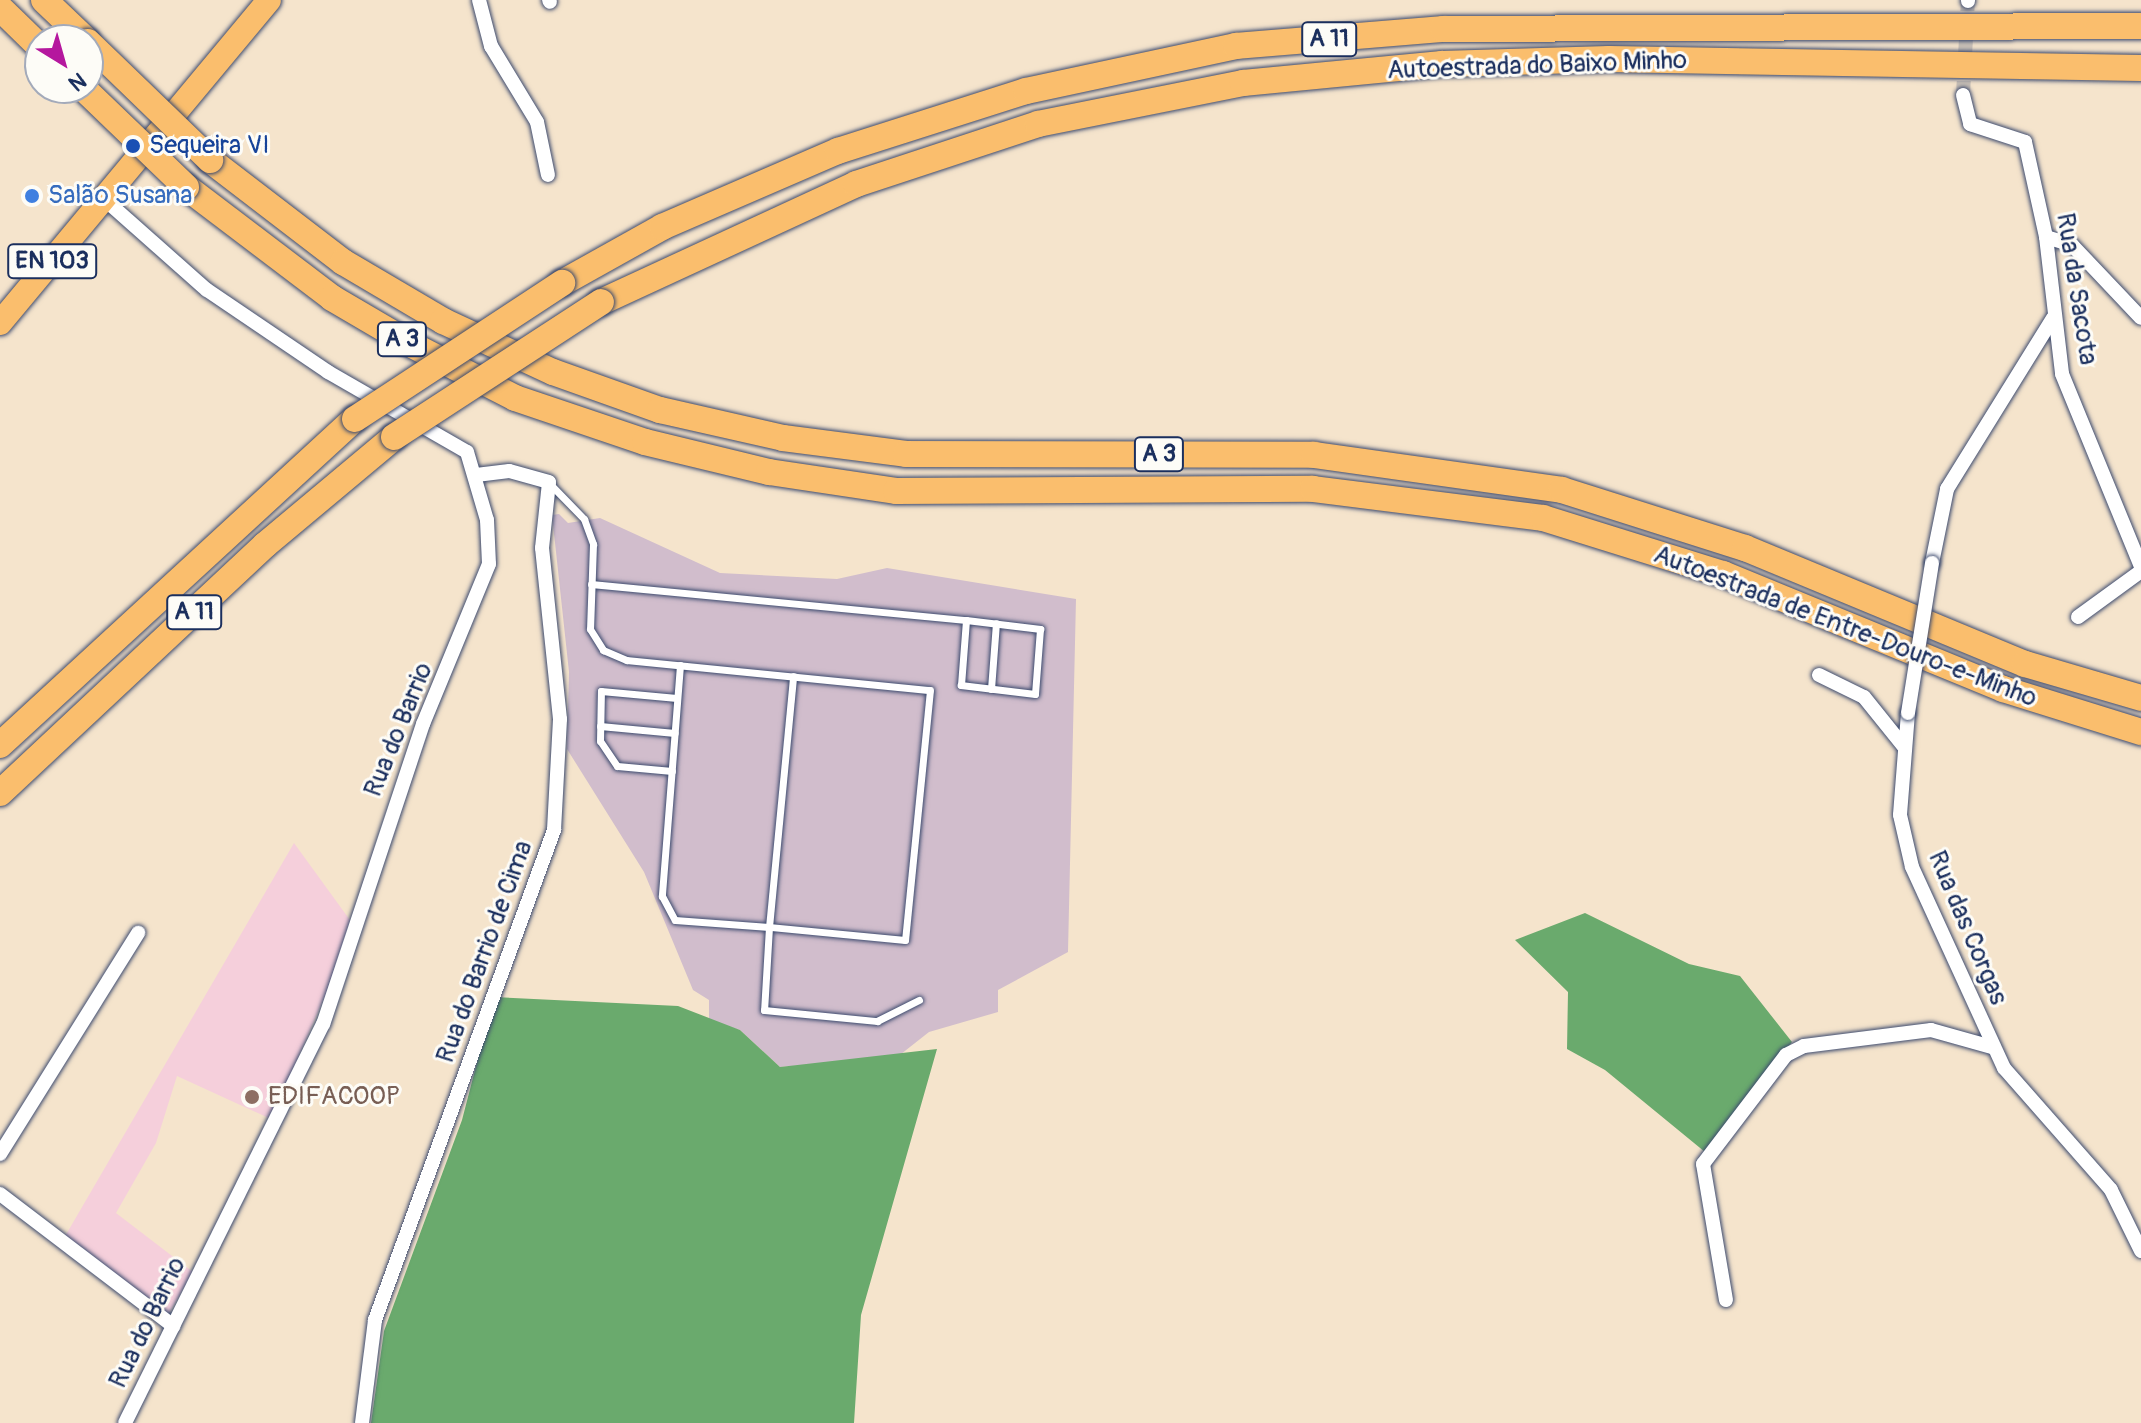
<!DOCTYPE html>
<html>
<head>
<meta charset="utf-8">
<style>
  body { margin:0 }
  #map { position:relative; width:2141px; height:1423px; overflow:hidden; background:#f5e4cc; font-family:Pangolin,sans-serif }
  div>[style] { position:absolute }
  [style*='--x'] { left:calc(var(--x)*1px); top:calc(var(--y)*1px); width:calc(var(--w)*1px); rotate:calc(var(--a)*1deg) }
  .built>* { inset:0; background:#f5cfdb }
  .industrial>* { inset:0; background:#d1bdcc }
  .forest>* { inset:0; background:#6aaa6d }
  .minor-tunnel>* { height:14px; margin-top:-7px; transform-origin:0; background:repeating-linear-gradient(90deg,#c9c0b6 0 14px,transparent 0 21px) }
  .roads { filter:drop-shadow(0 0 2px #3c4a6e) drop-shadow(0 0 2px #3c4a6e) }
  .service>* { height:7px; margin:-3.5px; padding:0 3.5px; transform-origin:3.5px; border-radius:3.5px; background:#fff }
  .minor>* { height:14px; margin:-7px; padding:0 7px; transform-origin:7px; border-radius:7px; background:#fff }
  .primary>* { height:24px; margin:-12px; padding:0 12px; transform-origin:12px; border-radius:12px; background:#fabe6d }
  .motorway>* { height:26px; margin:-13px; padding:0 13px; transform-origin:13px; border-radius:13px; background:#fabe6d }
  .bridges { filter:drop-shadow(0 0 2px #3c4a6e) drop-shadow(0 0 2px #3c4a6e) }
  .minor-bridge>* { height:14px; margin:-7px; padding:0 7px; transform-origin:7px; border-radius:7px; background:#fff }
  .motorway-bridge>* { height:26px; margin:-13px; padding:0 13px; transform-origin:13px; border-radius:13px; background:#fabe6d }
  .dots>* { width:22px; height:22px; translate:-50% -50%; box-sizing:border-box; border:4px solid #fdfcf7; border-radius:50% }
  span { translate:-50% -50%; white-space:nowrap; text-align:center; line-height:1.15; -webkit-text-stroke:6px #fdfcf7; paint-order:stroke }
  .shield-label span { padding:2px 6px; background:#fdfcf7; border:2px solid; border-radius:6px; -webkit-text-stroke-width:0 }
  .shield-label { font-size:24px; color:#1b2f5e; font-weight:700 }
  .street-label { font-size:26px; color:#1b2f5e }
  .transit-label { font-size:26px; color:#164399 }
  .left { translate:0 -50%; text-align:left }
  .shop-label { font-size:26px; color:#366cbe }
  .education-label { font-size:26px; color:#785e54 }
  .north { position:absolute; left:24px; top:24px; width:80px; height:80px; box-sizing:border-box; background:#fdfcf7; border:2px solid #a3aaba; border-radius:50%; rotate:143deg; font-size:22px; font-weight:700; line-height:32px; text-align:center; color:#1b2f5e }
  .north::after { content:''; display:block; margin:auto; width:28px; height:36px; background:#b5179e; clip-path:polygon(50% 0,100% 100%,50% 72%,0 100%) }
</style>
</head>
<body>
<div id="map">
  <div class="built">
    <i style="clip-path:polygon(294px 843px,355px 927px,271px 1119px,177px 1076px,156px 1143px,116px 1213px,193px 1272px,166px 1318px,64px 1238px)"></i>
  </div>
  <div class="industrial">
    <i style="clip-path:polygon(559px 514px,568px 523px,600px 518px,720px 573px,837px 579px,887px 568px,1076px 599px,1068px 952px,998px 990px,998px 1012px,929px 1032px,896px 1058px,780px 1067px,740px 1030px,709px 1021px,709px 1000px,693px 990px,644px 872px,567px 749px,569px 672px,552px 515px)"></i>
  </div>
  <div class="forest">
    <i style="clip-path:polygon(1585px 913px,1689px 964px,1740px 976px,1792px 1042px,1705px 1152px,1605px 1070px,1567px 1049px,1568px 992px,1515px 940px)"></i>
    <i style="clip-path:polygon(494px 997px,678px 1006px,740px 1030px,780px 1067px,937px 1049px,861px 1315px,854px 1423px,371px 1423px,384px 1331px,462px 1120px)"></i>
  </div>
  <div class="minor-tunnel">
    <i style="--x:1963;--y:95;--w:94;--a:-87"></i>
  </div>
  <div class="roads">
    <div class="service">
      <i style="--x:550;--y:484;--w:49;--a:45.8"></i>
      <i style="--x:584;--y:519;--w:27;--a:70"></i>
      <i style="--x:593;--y:544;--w:85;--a:92"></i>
      <i style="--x:590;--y:629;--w:25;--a:58"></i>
      <i style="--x:603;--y:650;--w:26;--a:23"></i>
      <i style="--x:627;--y:660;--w:304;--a:5.7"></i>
      <i style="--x:930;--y:690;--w:251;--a:95.7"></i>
      <i style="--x:905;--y:940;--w:137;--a:-174.5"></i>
      <i style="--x:769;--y:927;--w:83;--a:93.4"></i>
      <i style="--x:764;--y:1010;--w:114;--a:5.6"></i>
      <i style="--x:877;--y:1021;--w:47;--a:-26.6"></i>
      <i style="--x:591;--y:584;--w:377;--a:5.5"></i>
      <i style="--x:966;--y:620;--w:75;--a:6.9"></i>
      <i style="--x:1040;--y:629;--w:65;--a:94.4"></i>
      <i style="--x:1035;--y:694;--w:75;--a:-173.1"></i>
      <i style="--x:961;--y:685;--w:65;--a:-85.6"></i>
      <i style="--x:680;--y:665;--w:232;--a:94.5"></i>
      <i style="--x:662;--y:896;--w:27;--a:62"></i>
      <i style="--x:675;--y:920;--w:94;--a:4.3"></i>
      <i style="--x:769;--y:927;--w:252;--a:-84.5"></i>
      <i style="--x:991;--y:689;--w:66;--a:-85.7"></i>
      <i style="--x:600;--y:726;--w:75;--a:5.3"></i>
      <i style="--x:672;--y:771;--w:55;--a:-174.8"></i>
      <i style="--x:617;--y:766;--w:30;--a:-124"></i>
      <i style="--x:600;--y:741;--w:50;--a:-88.9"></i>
      <i style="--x:601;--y:691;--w:76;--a:5.3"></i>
    </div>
    <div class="minor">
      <i style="--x:479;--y:0;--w:48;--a:75.4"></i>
      <i style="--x:491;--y:46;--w:89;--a:58.8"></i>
      <i style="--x:537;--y:122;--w:54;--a:78.3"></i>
      <i style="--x:549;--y:0;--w:2;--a:63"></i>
      <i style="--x:1968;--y:1;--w:1;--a:-90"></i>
      <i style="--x:1963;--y:95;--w:30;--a:76"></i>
      <i style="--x:1970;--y:124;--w:58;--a:18.1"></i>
      <i style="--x:2025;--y:142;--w:97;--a:77.5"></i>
      <i style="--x:2046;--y:237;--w:138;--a:83.3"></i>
      <i style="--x:2062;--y:374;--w:209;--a:67.7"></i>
      <i style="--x:104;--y:199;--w:137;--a:41.5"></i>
      <i style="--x:207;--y:290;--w:146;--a:34.1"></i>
      <i style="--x:328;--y:372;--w:160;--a:29.9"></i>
      <i style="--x:467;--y:452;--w:71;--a:73.6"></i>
      <i style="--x:487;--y:520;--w:44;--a:87.4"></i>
      <i style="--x:489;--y:564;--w:173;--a:112.4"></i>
      <i style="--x:423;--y:724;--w:316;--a:108.4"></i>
      <i style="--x:323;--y:1024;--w:445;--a:116.4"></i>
      <i style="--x:2046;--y:237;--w:27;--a:17"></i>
      <i style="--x:2072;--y:245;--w:100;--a:46.6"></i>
      <i style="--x:1932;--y:563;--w:76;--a:-78.5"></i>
      <i style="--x:1947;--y:489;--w:201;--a:-58.2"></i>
      <i style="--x:2078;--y:617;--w:78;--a:-36.1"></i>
      <i style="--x:1819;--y:675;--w:50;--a:26.1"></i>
      <i style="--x:1864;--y:697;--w:65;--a:51.2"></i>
      <i style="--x:1908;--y:713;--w:102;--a:94.5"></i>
      <i style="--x:1900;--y:815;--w:53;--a:77"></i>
      <i style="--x:1912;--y:867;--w:221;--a:65.4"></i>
      <i style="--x:2004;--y:1068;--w:162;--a:48.7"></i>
      <i style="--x:2111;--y:1190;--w:68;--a:63.8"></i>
      <i style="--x:0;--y:1154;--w:261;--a:-58"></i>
      <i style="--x:0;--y:1194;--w:218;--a:37.3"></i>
      <i style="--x:1726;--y:1300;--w:138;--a:-99.6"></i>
      <i style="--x:1703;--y:1164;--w:137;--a:-52.7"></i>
      <i style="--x:1786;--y:1055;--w:20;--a:-27"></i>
      <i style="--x:1804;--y:1046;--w:128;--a:-7.2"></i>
      <i style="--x:1931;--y:1030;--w:63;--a:15.6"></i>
      <i style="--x:362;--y:1423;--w:104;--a:-82.8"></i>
      <i style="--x:375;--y:1320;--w:522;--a:-69.93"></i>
      <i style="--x:554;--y:830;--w:111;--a:-86.9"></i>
      <i style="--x:560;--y:719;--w:172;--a:-96"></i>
      <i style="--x:542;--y:548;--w:66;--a:-83.9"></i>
      <i style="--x:549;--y:482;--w:41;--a:-164.6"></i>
      <i style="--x:509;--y:471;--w:31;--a:173"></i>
    </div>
    <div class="primary">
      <i style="--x:0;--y:323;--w:420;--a:-50.2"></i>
    </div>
    <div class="motorway">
      <i style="--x:44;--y:0;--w:58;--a:43.6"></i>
      <i style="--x:0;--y:8;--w:56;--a:44.3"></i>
      <i style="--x:210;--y:160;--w:168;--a:37.5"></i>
      <i style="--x:343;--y:262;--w:116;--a:30.5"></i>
      <i style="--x:443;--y:321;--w:121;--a:24.9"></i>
      <i style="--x:553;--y:372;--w:114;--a:19.6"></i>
      <i style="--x:660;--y:410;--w:126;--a:12.8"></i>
      <i style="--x:783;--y:438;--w:124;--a:7.4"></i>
      <i style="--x:906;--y:454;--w:408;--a:0.1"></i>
      <i style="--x:1314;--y:455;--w:250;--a:8"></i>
      <i style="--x:1562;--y:490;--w:192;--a:17.6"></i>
      <i style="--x:1745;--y:548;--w:303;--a:22.5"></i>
      <i style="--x:2025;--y:664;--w:121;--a:16.3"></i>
      <i style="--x:186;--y:187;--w:183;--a:37.2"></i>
      <i style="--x:332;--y:298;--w:93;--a:30.4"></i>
      <i style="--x:412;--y:345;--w:116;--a:27.2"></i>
      <i style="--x:515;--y:398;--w:137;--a:18.7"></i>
      <i style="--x:645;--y:442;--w:128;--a:13.6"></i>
      <i style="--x:769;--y:472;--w:128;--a:8.5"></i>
      <i style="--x:896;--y:491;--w:417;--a:-0.3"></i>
      <i style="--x:1313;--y:489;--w:232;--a:7.2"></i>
      <i style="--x:1543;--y:518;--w:189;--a:17.3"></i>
      <i style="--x:1723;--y:574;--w:303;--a:22.3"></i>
      <i style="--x:2003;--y:689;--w:145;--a:17.3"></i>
      <i style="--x:562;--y:283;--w:115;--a:-29.2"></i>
      <i style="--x:662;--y:227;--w:192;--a:-23.4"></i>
      <i style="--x:838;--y:151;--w:197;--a:-17.7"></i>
      <i style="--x:1026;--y:91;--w:215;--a:-12.1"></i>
      <i style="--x:1236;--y:46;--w:208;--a:-4.7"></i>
      <i style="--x:1443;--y:29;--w:698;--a:-0.25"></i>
      <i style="--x:601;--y:302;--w:281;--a:-24.8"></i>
      <i style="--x:856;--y:184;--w:192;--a:-18.2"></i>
      <i style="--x:1038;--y:124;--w:209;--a:-11.3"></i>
      <i style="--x:1243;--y:83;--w:200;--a:-5.5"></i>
      <i style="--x:1442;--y:64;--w:167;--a:-1.7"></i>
      <i style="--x:1609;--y:59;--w:532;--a:0.97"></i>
      <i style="--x:0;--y:745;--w:482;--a:-42.6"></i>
      <i style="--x:0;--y:793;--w:363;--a:-43.1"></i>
      <i style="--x:265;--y:545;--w:168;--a:-39.9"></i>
    </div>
  </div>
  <div class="bridges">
    <div class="minor-bridge">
      <i style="--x:1908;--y:713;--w:152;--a:-80.9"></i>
    </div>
    <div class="motorway-bridge">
      <i style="--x:88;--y:42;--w:170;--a:44"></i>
      <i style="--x:83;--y:88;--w:143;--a:43.9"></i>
      <i style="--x:355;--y:419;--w:248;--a:-33.3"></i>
      <i style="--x:394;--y:437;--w:247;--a:-33.1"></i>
    </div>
  </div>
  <div class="dots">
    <i style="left:133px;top:146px;background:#1a4fb4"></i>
    <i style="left:32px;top:196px;background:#3f7fe0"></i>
    <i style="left:252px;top:1097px;background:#8d6e63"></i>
  </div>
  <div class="shield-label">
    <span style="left:1329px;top:39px">A 11</span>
    <span style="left:52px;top:261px">EN 103</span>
    <span style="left:402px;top:339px">A 3</span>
    <span style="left:1159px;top:454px">A 3</span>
    <span style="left:194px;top:612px">A 11</span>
  </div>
  <div class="street-label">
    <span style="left:1537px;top:66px;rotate:-2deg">Autoestrada do Baixo Minho</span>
    <span style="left:2076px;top:289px;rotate:81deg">Rua da Sacota</span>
    <span style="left:1845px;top:627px;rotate:21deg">Autoestrada de Entre-Douro-e-Minho</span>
    <span style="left:399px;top:730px;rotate:-68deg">Rua do Barrio</span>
    <span style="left:1967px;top:928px;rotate:67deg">Rua das Corgas</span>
    <span style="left:485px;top:952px;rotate:-70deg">Rua do Barrio de Cima</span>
    <span style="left:148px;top:1323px;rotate:-64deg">Rua do Barrio</span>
  </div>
  <div class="transit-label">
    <span class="left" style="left:149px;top:146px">Sequeira VI</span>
  </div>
  <div class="shop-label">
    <span class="left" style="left:48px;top:196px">Salão Susana</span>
  </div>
  <div class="education-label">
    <span class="left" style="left:268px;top:1097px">EDIFACOOP</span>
  </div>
  <div class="north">N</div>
</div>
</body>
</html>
